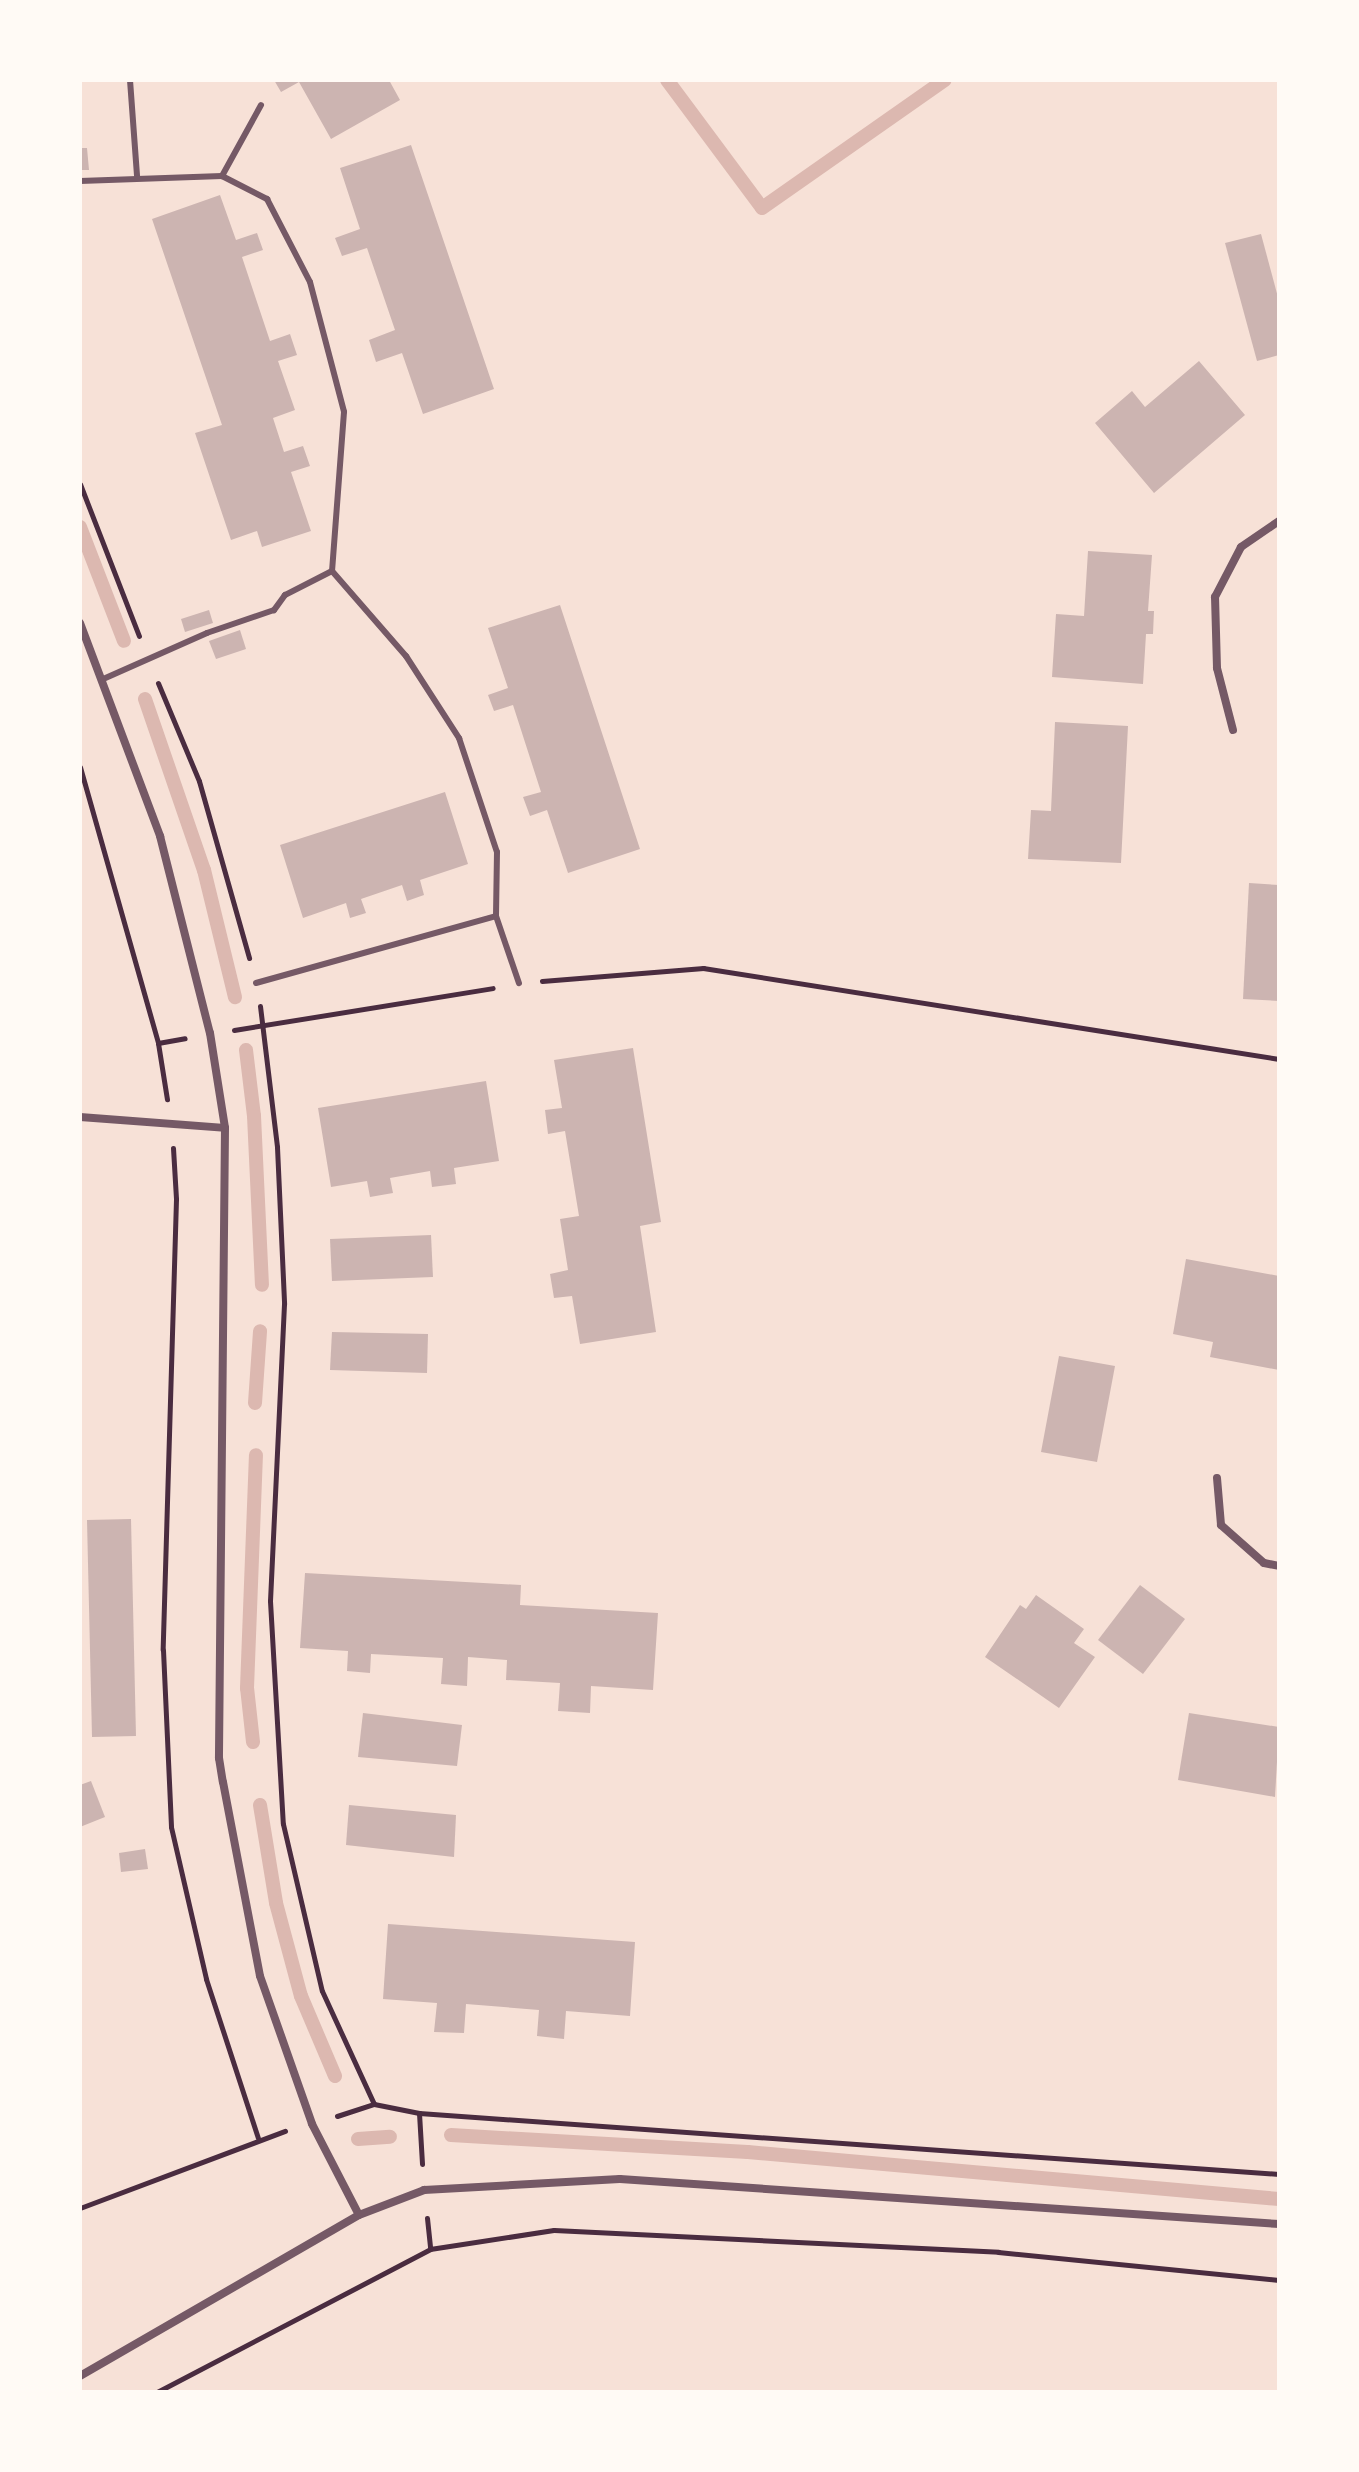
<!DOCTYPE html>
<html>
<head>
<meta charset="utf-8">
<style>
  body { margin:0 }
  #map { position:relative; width:1359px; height:2472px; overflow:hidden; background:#f7e1d7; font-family:"Nunito Sans",sans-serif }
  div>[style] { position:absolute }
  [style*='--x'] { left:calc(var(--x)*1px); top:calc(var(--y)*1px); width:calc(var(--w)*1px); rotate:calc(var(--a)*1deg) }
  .stream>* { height:14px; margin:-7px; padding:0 7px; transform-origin:7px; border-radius:7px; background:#dcb8b0 }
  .building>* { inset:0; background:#ccb4b1 }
  .path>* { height:5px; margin:-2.5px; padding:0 2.5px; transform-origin:2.5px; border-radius:2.5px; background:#4a2c40 }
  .service>* { height:6px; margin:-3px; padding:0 3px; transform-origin:3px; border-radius:3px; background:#755966 }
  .minor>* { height:8px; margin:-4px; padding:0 4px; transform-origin:4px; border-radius:4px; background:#755966 }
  span { translate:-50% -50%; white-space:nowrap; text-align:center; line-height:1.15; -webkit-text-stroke:6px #fffaf5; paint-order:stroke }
  .frame { position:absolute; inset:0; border:82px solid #fffaf5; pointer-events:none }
</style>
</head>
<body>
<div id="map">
  <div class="stream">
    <i style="--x:667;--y:80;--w:159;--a:53.4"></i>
    <i style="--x:762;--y:208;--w:223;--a:-35"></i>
    <i style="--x:80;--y:527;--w:122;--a:68.9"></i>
    <i style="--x:145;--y:699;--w:181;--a:71"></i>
    <i style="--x:204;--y:870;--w:131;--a:76.3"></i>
    <i style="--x:246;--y:1050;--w:66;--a:83.1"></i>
    <i style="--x:254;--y:1116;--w:169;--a:87.3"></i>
    <i style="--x:255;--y:1403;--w:72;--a:-86"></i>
    <i style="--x:253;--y:1742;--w:54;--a:-96.3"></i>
    <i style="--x:247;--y:1688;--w:233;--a:-87.8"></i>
    <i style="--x:260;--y:1805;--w:99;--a:80.7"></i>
    <i style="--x:276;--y:1903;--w:96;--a:75"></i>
    <i style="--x:301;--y:1996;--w:87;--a:67"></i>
    <i style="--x:451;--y:2135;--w:297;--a:3.3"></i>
    <i style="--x:748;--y:2152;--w:533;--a:5.06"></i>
    <i style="--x:358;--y:2139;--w:32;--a:-4"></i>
  </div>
  <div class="building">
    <i style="clip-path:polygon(274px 80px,389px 80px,400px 100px,331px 139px,299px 82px,281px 92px)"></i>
    <i style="clip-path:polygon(411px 145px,494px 389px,423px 414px,402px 353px,376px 362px,369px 340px,395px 330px,367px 248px,342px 256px,335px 238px,360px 229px,340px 168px)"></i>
    <i style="clip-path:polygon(80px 148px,87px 148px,89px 170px,80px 170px)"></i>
    <i style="clip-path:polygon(220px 195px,236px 240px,257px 233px,263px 250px,242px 257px,270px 341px,290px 334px,297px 355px,278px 361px,295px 410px,273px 418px,284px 452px,303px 446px,310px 466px,291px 472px,311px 531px,262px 547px,257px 531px,231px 540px,195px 433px,222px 425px,152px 219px)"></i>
    <i style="clip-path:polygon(1261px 234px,1279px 301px,1279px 355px,1257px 361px,1225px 243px)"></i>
    <i style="clip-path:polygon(1199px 361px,1245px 415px,1154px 493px,1095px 423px,1132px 391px,1145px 407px)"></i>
    <i style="clip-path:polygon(1088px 551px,1152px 555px,1148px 611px,1154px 611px,1153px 634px,1146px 634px,1143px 684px,1052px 677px,1056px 614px,1084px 616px)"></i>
    <i style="clip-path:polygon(560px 605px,640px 849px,568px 873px,547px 810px,530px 816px,523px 797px,541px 792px,513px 705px,494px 711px,488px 695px,508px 688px,488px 628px)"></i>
    <i style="clip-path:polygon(209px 610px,213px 623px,185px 632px,181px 619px)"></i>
    <i style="clip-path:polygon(240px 630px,246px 649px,216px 659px,209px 641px)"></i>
    <i style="clip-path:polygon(1055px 722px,1128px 726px,1121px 863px,1028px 859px,1031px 810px,1051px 811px)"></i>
    <i style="clip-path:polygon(445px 792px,468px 864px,420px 880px,424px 895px,407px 901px,402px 885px,361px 899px,366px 913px,350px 918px,346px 903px,303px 918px,280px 845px)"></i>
    <i style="clip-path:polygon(1249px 883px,1279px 885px,1279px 1001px,1243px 999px)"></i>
    <i style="clip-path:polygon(633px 1048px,661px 1222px,640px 1226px,656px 1332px,580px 1344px,572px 1296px,554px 1298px,550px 1274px,568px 1270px,560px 1219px,579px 1216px,565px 1131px,548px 1134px,545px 1110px,562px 1108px,554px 1060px)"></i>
    <i style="clip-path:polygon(486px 1081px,499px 1161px,454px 1168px,456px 1184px,432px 1187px,430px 1171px,390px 1178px,393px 1193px,370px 1197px,367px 1181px,331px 1187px,318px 1108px)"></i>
    <i style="clip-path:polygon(431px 1235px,433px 1277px,332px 1281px,330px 1239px)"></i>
    <i style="clip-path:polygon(1186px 1259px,1279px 1276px,1279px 1370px,1210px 1357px,1213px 1342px,1173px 1334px)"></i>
    <i style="clip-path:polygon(332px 1332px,428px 1334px,427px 1373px,330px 1370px)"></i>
    <i style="clip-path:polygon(1059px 1356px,1115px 1366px,1097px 1462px,1041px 1452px)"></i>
    <i style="clip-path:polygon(131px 1519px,136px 1736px,92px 1737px,87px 1520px)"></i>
    <i style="clip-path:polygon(305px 1573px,521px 1585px,520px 1605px,658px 1613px,653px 1690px,591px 1686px,590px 1713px,558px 1711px,560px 1683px,506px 1680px,507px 1660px,468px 1657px,467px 1686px,441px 1684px,443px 1658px,371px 1654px,370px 1673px,347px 1671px,348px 1651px,300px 1648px)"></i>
    <i style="clip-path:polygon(1140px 1585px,1185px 1619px,1143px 1674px,1098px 1640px)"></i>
    <i style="clip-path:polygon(1036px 1595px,1084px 1629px,1074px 1643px,1095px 1657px,1059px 1708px,985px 1657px,1020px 1605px,1026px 1609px)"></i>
    <i style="clip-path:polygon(363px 1713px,462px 1725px,457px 1766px,358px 1757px)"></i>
    <i style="clip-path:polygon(1189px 1713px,1279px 1727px,1275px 1797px,1178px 1780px)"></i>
    <i style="clip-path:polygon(91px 1781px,105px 1817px,80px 1827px,80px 1785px)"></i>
    <i style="clip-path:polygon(349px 1805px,456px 1815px,454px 1857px,346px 1845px)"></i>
    <i style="clip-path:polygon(145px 1849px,148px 1869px,121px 1872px,119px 1853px)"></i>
    <i style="clip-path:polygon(388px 1924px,635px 1942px,630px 2016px,566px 2011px,564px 2039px,537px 2036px,539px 2010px,466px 2004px,464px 2033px,434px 2032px,437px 2003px,383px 1999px)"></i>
  </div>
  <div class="path">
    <i style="--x:80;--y:484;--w:163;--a:68.8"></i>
    <i style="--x:158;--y:683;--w:106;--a:67.3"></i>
    <i style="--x:199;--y:781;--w:184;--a:74.2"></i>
    <i style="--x:80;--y:767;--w:287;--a:74.2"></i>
    <i style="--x:158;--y:1043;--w:57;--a:80.9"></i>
    <i style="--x:542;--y:981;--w:162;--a:-4.6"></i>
    <i style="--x:703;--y:968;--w:583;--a:8.98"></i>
    <i style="--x:260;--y:1006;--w:142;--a:83.1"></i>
    <i style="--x:277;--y:1147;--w:157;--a:87.4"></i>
    <i style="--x:284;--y:1304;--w:297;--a:92.7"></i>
    <i style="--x:270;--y:1601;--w:223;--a:86.7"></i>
    <i style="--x:283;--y:1824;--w:171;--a:76.9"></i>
    <i style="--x:322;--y:1991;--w:124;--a:65.3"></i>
    <i style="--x:234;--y:1030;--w:262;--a:-9.2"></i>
    <i style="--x:158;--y:1043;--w:27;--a:-10"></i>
    <i style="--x:173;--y:1148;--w:51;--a:86.6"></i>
    <i style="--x:176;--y:1199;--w:451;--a:91.7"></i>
    <i style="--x:163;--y:1650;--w:177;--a:87.4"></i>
    <i style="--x:171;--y:1827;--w:156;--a:77"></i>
    <i style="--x:206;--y:1979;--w:167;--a:71.9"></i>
    <i style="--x:419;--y:2113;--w:51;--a:86.6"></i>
    <i style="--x:337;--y:2116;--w:39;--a:-18"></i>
    <i style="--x:374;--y:2104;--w:46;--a:11.3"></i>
    <i style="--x:419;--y:2113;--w:862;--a:4.06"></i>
    <i style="--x:80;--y:2208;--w:219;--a:-20.6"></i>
    <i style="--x:427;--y:2218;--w:31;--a:84"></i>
    <i style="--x:157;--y:2392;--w:308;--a:-27.6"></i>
    <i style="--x:430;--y:2249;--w:125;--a:-8.7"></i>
    <i style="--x:554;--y:2230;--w:445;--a:2.8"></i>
    <i style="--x:998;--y:2252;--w:282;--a:5.7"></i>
  </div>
  <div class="service">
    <i style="--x:130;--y:80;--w:96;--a:85.8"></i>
    <i style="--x:222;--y:176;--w:81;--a:-61.2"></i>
    <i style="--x:80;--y:181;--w:142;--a:-2"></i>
    <i style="--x:222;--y:176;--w:51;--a:27.1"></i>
    <i style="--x:267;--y:199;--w:93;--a:62.6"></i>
    <i style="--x:310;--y:282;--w:134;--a:75.3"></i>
    <i style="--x:344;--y:412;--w:159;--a:94.3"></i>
    <i style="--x:332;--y:571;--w:53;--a:152.9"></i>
    <i style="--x:285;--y:595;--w:19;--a:126"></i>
    <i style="--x:274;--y:610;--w:71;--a:161.1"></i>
    <i style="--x:207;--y:633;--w:116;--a:156.1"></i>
    <i style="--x:332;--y:571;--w:113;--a:49"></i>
    <i style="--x:406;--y:656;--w:98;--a:57.1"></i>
    <i style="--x:459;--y:738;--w:120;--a:71.6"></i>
    <i style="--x:497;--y:852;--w:64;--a:90.9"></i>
    <i style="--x:256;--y:983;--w:249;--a:-15.6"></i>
    <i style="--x:496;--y:916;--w:71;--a:71.1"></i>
  </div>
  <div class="minor">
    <i style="--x:80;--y:623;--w:228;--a:69.4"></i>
    <i style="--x:160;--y:836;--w:203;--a:75.8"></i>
    <i style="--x:210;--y:1033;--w:96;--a:81"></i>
    <i style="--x:225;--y:1128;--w:630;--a:90.55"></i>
    <i style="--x:219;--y:1758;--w:24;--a:81"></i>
    <i style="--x:223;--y:1782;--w:197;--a:79.2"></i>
    <i style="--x:260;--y:1976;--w:157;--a:70.6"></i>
    <i style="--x:312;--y:2124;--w:102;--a:62.7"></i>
    <i style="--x:1233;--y:730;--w:64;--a:-104.5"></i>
    <i style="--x:1217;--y:668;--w:71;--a:-91.6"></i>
    <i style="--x:1215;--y:597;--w:56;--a:-62.5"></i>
    <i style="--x:1241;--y:547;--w:46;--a:-34.4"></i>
    <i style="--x:80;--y:1117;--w:145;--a:4.3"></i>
    <i style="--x:1217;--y:1478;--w:47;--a:85.1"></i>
    <i style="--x:1221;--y:1525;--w:57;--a:41.5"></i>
    <i style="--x:1264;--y:1563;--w:15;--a:11"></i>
    <i style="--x:80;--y:2376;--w:322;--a:-30"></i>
    <i style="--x:359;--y:2215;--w:70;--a:-21"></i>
    <i style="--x:424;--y:2190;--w:196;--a:-3.2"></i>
    <i style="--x:620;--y:2179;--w:661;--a:3.91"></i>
  </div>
  <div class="frame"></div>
</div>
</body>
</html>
